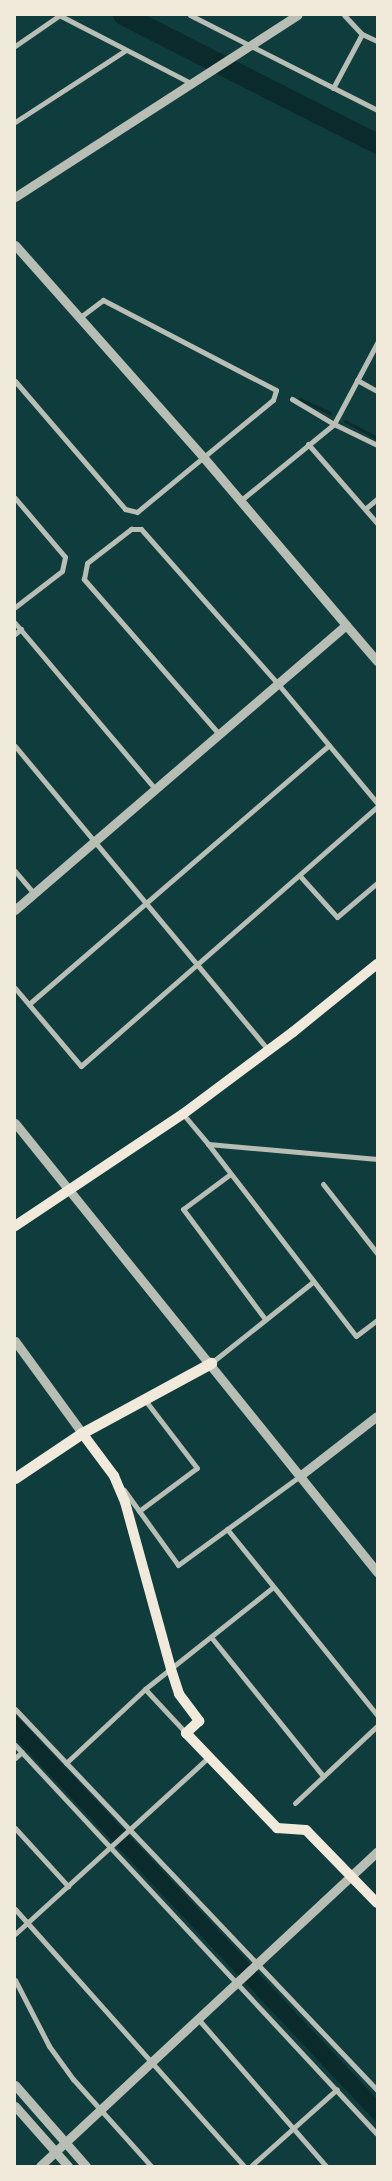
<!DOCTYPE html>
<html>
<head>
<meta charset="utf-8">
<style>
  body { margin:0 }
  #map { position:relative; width:392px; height:2181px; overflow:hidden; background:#0f3d3e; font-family:"Source Serif 4",serif }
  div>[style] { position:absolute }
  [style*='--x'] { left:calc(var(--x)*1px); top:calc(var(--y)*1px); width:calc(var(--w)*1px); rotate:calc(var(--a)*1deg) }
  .water>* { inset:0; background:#0a2a2b }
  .stream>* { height:3px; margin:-1.5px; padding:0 1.5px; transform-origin:1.5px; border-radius:1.5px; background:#0a2a2b }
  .river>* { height:20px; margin:-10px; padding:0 10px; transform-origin:10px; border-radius:10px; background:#0a2a2b }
  .minor>* { height:5px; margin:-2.5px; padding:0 2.5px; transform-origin:2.5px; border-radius:2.5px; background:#b8beb3 }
  .tertiary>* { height:9px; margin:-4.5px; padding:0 4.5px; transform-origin:4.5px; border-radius:4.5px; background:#b8beb3 }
  .secondary>* { height:10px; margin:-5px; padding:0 5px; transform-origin:5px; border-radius:5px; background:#f1e9da }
  .primary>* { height:11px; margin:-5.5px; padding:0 5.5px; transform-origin:5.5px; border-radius:5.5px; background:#f1e9da }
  span { translate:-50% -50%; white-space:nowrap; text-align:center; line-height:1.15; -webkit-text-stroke:4.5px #f1e9da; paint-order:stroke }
  .frame { position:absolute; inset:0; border:16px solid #f1e9da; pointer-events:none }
</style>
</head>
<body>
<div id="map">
  <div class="water">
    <i style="clip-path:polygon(15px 1714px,377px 2099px,377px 2123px,15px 1738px)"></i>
  </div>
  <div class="stream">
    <i style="--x:300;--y:399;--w:33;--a:25"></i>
    <i style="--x:345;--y:421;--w:36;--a:28"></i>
  </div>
  <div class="river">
    <i style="--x:123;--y:15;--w:285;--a:26.9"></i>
  </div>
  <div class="minor">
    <i style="--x:59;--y:15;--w:148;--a:27.3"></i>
    <i style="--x:190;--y:15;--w:210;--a:26.9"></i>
    <i style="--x:344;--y:15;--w:26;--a:47"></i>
    <i style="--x:362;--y:34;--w:17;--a:25"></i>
    <i style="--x:15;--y:46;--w:55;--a:-34.6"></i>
    <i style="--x:333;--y:88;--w:61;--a:-61.8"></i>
    <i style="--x:15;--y:122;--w:132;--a:-33"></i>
    <i style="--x:357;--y:380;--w:23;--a:29"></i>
    <i style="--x:15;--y:381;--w:169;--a:49.3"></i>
    <i style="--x:125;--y:509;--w:12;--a:14"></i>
    <i style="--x:137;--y:512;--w:176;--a:-39.5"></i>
    <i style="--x:273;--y:400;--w:10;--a:-73"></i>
    <i style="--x:276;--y:390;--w:195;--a:-152.5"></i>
    <i style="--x:103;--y:300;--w:30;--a:143"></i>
    <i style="--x:292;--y:399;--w:49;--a:30.8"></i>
    <i style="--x:334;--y:424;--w:48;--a:26"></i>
    <i style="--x:308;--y:444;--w:105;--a:48.9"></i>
    <i style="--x:15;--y:498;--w:77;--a:49.7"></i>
    <i style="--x:65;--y:557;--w:14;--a:102"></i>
    <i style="--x:62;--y:571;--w:59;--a:142.5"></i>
    <i style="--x:240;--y:501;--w:122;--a:-39.3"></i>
    <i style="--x:334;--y:424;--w:92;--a:-62"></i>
    <i style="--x:365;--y:509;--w:16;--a:-40"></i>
    <i style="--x:15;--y:623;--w:219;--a:49.8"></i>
    <i style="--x:15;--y:634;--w:8;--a:-40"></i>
    <i style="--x:219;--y:734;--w:206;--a:-131.1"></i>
    <i style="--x:84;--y:579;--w:16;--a:-79"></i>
    <i style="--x:87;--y:563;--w:56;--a:-37.7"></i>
    <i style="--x:131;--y:529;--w:10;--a:0"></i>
    <i style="--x:141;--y:529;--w:207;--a:48.5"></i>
    <i style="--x:278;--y:684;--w:155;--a:50.2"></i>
    <i style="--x:15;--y:746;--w:397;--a:50.2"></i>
    <i style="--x:15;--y:871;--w:30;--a:50"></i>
    <i style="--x:300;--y:876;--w:55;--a:47.9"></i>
    <i style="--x:337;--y:917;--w:52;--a:-40.4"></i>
    <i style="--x:15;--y:988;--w:102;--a:49.8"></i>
    <i style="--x:81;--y:1066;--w:393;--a:-41.2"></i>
    <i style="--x:29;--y:1004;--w:396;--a:-40.8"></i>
    <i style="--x:183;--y:1114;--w:39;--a:50"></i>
    <i style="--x:208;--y:1144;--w:170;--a:5.1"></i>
    <i style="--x:208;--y:1144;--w:242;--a:52.4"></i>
    <i style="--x:356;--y:1336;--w:26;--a:-37"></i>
    <i style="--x:229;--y:1175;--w:57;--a:143.5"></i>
    <i style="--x:183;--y:1209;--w:137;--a:53.3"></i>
    <i style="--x:323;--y:1184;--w:88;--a:52"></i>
    <i style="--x:211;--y:1363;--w:130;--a:-38.5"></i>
    <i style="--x:124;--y:1490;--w:92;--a:54.2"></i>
    <i style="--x:178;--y:1565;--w:151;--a:-36.1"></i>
    <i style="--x:139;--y:1511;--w:72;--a:-36.6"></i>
    <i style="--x:197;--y:1468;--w:86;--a:-127.4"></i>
    <i style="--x:227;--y:1529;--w:239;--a:51.1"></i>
    <i style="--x:211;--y:1637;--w:179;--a:51.1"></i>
    <i style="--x:145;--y:1689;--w:60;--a:47"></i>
    <i style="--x:15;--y:1709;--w:526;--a:46.46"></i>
    <i style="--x:15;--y:1745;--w:531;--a:47.06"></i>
    <i style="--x:15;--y:1758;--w:9;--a:-41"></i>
    <i style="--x:66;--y:1763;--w:108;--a:-43.1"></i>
    <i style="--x:145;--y:1689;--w:162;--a:-38.5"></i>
    <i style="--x:295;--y:1803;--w:112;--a:-43.2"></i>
    <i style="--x:15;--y:1828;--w:79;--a:47.6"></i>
    <i style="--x:15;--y:1909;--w:344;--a:48.3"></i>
    <i style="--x:15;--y:1934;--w:263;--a:-42.4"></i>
    <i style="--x:15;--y:1980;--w:74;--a:62.7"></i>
    <i style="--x:49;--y:2046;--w:41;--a:54"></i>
    <i style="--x:73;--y:2079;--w:117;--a:48.1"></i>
    <i style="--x:199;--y:2020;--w:194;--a:49"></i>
    <i style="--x:251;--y:2166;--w:115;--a:-41.8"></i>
  </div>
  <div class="tertiary">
    <i style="--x:15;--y:197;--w:336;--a:-32.8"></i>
    <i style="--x:15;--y:245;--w:285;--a:48.4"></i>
    <i style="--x:204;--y:458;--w:219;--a:49.6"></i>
    <i style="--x:346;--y:625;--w:437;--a:139.3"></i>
    <i style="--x:346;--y:625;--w:48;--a:49.3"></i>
    <i style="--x:15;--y:1123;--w:577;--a:51.12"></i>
    <i style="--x:15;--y:1341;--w:114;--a:53.9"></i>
    <i style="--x:301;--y:1475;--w:96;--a:-37.8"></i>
    <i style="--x:15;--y:2085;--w:108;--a:48.8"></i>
    <i style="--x:15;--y:2106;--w:80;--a:48.5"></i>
    <i style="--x:40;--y:2166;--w:461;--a:-43"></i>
  </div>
  <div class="secondary">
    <i style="--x:15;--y:1226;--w:202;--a:-33.7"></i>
    <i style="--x:183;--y:1114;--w:137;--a:-36.7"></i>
    <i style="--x:293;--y:1032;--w:108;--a:-39"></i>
    <i style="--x:82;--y:1433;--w:54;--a:53.3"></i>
    <i style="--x:114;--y:1476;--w:28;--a:67"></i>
    <i style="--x:125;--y:1502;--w:173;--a:74.6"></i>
    <i style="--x:171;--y:1669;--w:26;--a:72"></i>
    <i style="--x:179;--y:1694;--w:34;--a:53"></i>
    <i style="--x:199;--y:1721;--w:18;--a:137"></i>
    <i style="--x:186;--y:1733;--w:132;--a:46.2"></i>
    <i style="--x:277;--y:1828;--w:29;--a:4"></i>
    <i style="--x:306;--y:1830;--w:102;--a:45.8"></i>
  </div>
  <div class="primary">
    <i style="--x:15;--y:1478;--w:81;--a:-33.9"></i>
    <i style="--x:82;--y:1433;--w:147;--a:-28.5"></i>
  </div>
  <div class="frame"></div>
</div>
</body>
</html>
